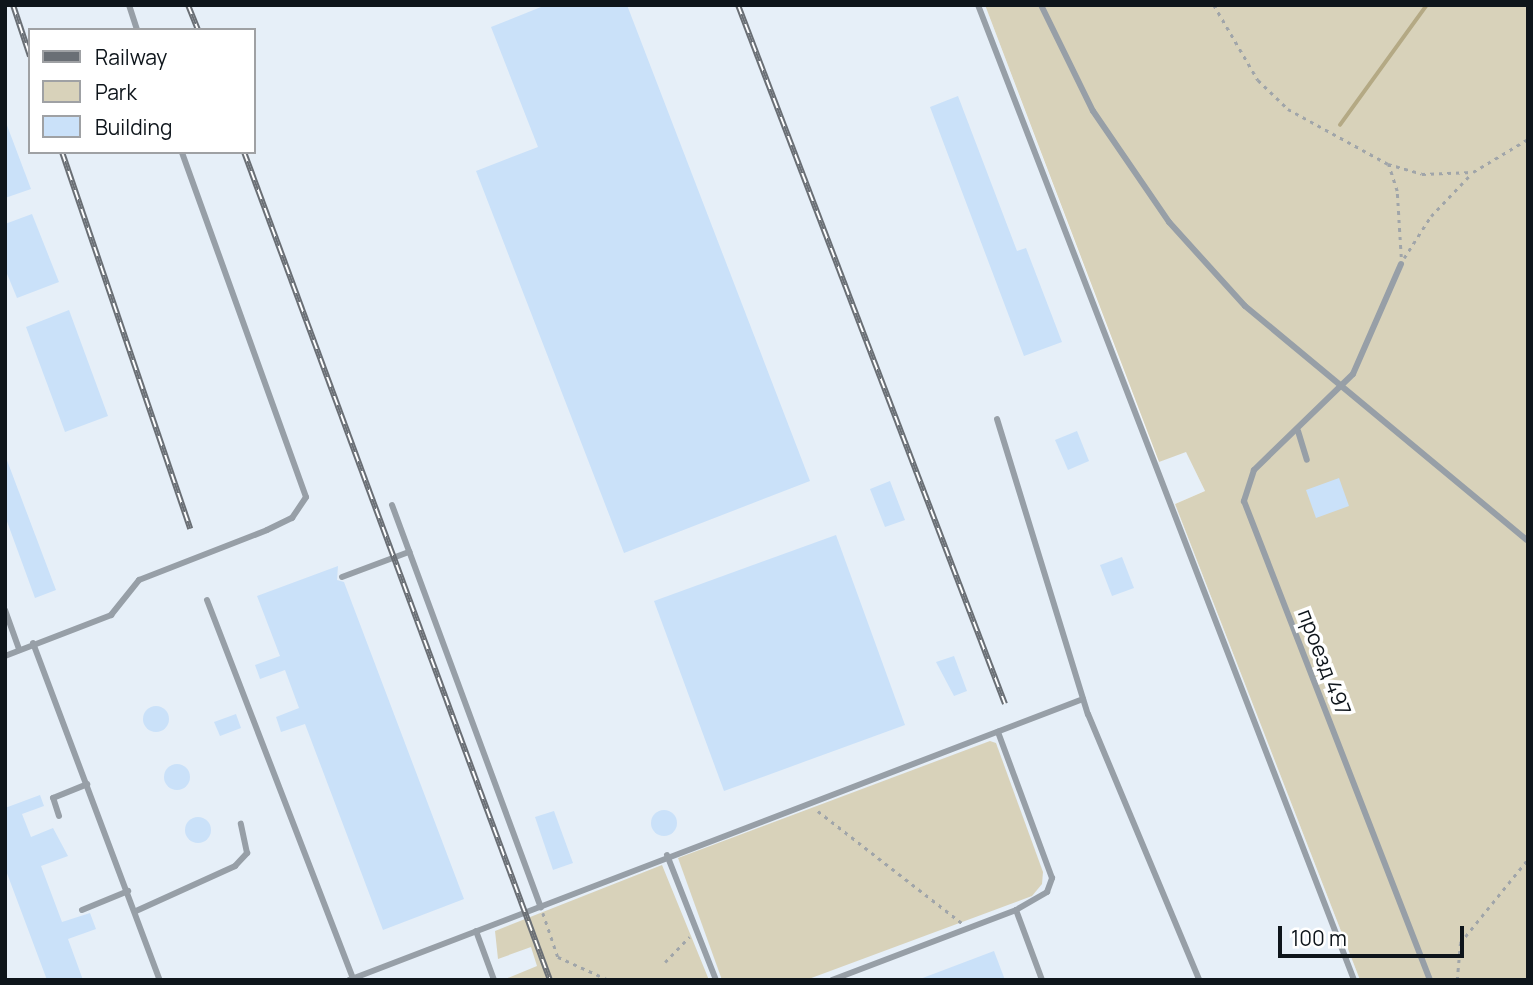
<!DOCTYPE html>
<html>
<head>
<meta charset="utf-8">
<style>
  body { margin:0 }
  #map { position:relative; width:1533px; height:985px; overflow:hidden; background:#f7fafe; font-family:Manrope,sans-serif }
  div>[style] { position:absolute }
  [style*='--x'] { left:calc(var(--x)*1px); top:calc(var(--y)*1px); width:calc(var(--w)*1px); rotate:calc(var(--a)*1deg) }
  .built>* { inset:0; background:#e6eff8 }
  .green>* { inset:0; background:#d8d2ba }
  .stream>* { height:3.5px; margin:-1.75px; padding:0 1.75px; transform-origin:1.75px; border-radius:1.75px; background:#b4a984 }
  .building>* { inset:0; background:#cae1f9 }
  .round { border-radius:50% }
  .path>* { height:2.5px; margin-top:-1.25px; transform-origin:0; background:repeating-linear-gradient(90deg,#a0a5a9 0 3.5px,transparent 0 8.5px) }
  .service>* { height:6px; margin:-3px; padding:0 3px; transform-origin:3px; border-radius:3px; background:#979fa7 }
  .rail>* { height:6px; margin-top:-3px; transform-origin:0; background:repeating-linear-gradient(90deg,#fff 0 10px,#6a6f75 0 20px); box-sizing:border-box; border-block:2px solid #6a6f75 }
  span { translate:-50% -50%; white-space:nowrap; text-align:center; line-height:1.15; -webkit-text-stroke:7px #fff; paint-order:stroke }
  .street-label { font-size:21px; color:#0e151b }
  .frame { position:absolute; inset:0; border:7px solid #0e151b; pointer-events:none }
  .legend { position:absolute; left:28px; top:28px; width:228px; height:126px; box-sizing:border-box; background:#fff; border:2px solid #9fa1a4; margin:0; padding:9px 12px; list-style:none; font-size:21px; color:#0e151b }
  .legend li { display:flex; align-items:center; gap:14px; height:35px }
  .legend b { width:35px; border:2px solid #9fa1a4 }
  .scale { position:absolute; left:1278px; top:926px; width:186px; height:32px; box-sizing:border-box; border:4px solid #0e151b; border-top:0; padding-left:9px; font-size:21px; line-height:24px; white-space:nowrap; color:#0e151b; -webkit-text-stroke:5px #fff; paint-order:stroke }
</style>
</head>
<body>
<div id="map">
  <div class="built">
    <i style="clip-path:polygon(evenodd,5px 5px,985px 5px,1158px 462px,1186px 451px,1205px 491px,1175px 504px,1360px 980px,5px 980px,5px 5px,30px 30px,254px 30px,254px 152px,30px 152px,30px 30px)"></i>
  </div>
  <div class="green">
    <i style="clip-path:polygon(985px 5px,1528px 5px,1528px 980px,1360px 980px,1175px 504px,1205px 491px,1186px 452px,1159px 462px)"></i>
    <i style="clip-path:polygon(990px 741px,996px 743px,1043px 872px,1042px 884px,1032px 896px,806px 980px,722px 980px,678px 858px)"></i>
    <i style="clip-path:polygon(662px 865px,709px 980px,503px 980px,537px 966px,531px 947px,498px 959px,495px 931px)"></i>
  </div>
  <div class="stream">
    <i style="--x:1340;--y:125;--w:148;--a:-54.1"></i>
  </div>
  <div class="building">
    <i style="clip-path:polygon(546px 5px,627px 5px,810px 481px,624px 553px,476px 171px,538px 147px,491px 27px)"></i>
    <i style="clip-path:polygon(958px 96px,1017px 251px,1026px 248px,1062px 342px,1024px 356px,930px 107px)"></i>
    <i style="clip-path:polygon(5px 120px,31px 189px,5px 198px)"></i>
    <i style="clip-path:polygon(32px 214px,59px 282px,17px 298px,5px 269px,5px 224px)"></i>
    <i style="clip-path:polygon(69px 310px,108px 416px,65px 432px,26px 327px)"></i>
    <i style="clip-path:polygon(1077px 431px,1089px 461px,1068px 470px,1055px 440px)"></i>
    <i style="clip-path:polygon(5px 455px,56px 590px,35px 598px,5px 516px)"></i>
    <i style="clip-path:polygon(1339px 478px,1349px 506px,1316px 518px,1306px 490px)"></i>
    <i style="clip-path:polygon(890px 481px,905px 520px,885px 527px,870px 489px)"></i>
    <i style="clip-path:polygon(836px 535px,905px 725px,724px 791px,654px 601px)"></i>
    <i style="clip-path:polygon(1122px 557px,1134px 588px,1112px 596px,1100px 565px)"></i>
    <i style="clip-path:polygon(338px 566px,337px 580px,344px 582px,464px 899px,383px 930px,305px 724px,281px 732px,276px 717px,299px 708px,285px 670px,260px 679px,255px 665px,280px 656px,257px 596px)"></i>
    <i style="clip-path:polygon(954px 656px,967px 691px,954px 696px,936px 662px)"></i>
    <i class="round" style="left:143px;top:706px;width:26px;height:26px"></i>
    <i style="clip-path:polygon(236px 714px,241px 728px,220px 736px,214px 722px)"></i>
    <i class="round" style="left:164px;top:764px;width:26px;height:26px"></i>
    <i style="clip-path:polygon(40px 795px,44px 806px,22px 814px,31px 837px,53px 828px,68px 856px,41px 866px,62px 922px,90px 913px,96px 929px,68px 939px,83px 980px,47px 980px,5px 868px,5px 808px)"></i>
    <i class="round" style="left:651px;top:810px;width:26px;height:26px"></i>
    <i style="clip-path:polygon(554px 811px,573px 863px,553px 870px,535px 817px)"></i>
    <i class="round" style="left:185px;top:817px;width:26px;height:26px"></i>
    <i style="clip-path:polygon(994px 951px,1005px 980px,920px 980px,920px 979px)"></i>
  </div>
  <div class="path">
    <i style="--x:1214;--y:5;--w:87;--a:59.6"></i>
    <i style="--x:1258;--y:80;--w:42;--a:44"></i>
    <i style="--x:1288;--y:109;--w:114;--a:28.8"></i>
    <i style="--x:1401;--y:257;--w:66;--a:-93.5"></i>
    <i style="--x:1397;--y:191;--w:28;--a:-108"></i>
    <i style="--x:1388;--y:164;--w:35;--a:16"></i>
    <i style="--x:1422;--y:174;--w:51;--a:-2.2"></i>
    <i style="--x:1473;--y:172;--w:64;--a:-31"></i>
    <i style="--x:1404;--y:258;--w:50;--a:-57.3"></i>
    <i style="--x:1431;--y:216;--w:59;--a:-46.4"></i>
    <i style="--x:818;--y:811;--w:182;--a:37.9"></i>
    <i style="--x:543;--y:913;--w:46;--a:71.2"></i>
    <i style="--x:558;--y:957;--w:56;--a:24.3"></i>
    <i style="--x:665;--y:962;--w:35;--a:-46"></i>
    <i style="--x:1457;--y:980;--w:37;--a:-85"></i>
    <i style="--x:1460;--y:943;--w:108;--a:-51"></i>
  </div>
  <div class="service">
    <i style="--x:129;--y:5;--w:26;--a:72"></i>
    <i style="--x:978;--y:5;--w:1045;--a:68.91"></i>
    <i style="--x:1041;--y:5;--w:118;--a:63.9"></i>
    <i style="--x:1093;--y:111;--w:135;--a:55.6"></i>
    <i style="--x:1169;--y:222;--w:113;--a:47.9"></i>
    <i style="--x:1245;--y:306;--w:368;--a:39.7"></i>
    <i style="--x:1401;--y:264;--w:120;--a:113.6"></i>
    <i style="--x:1353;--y:374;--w:138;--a:135.9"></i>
    <i style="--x:1254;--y:470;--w:33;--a:108"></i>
    <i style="--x:1244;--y:501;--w:514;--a:68.78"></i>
    <i style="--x:997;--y:419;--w:309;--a:72.9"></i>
    <i style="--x:1088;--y:714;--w:288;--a:67.3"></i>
    <i style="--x:1298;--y:431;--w:30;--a:73"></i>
    <i style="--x:392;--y:505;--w:429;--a:69.7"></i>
    <i style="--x:342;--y:577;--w:72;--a:-20.5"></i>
    <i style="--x:207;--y:600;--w:405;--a:68.9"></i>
    <i style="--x:5;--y:610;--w:41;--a:70.3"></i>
    <i style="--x:33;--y:643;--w:360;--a:69.4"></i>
    <i style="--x:5;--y:656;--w:114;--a:-21.1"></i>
    <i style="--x:111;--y:615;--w:45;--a:-51.3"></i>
    <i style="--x:139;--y:580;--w:137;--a:-21.3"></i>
    <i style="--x:267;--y:530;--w:28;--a:-26"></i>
    <i style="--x:292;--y:518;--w:25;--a:-56"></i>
    <i style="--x:306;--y:497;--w:367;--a:-109.8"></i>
    <i style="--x:59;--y:816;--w:19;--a:-108"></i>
    <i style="--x:53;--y:798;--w:37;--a:-22"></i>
    <i style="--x:667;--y:855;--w:134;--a:68.6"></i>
    <i style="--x:82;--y:910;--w:50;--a:-22.4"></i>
    <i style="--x:1016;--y:910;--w:75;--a:69.6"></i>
    <i style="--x:136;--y:911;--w:109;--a:-24.4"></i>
    <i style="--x:235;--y:866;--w:18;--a:-47"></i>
    <i style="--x:247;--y:853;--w:30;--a:-102"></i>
    <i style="--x:476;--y:931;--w:52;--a:69.8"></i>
    <i style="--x:349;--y:980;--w:786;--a:-20.95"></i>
    <i style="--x:832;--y:980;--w:197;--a:-20.8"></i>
    <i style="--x:1016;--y:910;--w:36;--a:-30"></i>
    <i style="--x:1047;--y:892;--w:15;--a:-70"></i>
    <i style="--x:1052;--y:878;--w:156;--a:-110.3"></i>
  </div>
  <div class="rail">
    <i style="--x:13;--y:5;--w:54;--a:71.6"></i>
    <i style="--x:188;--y:5;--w:27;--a:68"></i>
    <i style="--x:738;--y:5;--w:748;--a:69.09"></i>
    <i style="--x:62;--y:152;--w:398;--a:71.2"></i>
    <i style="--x:244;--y:152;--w:883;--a:69.72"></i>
  </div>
  <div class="street-label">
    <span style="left:1325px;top:662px;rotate:69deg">проезд 497</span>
  </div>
  <div class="frame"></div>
  <ul class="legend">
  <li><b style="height:9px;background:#6a6f75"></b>Railway</li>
  <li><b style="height:19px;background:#d8d2ba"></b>Park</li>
  <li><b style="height:19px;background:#cae1f9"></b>Building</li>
  </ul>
  <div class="scale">100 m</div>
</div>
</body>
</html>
